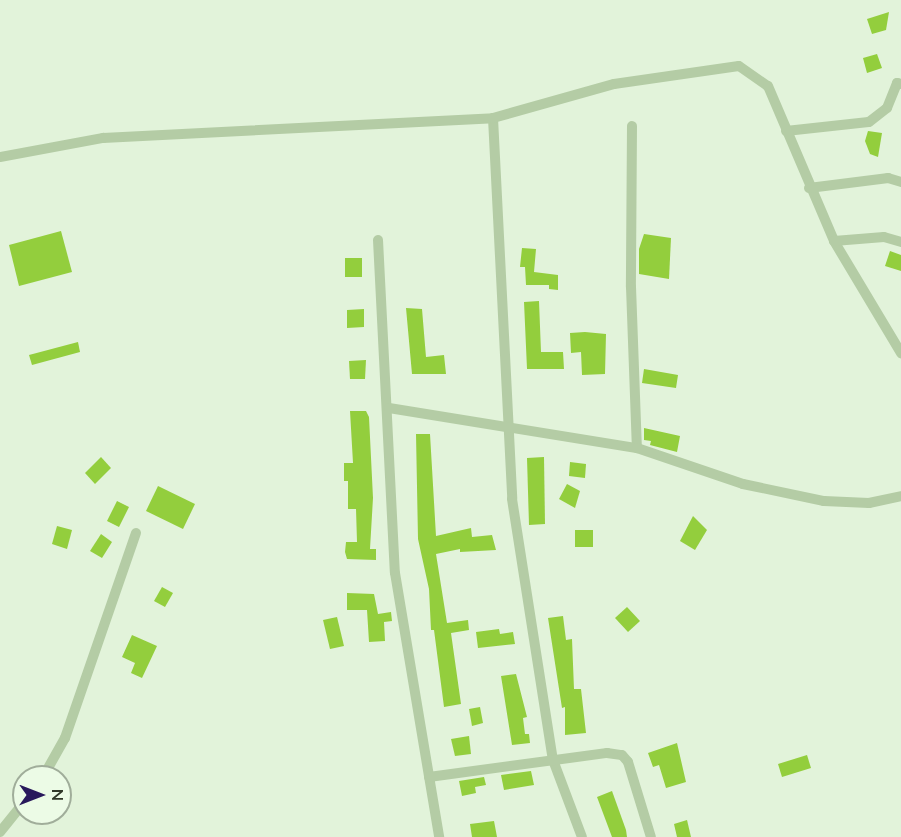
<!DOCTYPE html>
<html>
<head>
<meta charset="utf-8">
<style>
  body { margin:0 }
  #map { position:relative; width:901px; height:837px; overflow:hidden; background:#e2f3da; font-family:Lato,sans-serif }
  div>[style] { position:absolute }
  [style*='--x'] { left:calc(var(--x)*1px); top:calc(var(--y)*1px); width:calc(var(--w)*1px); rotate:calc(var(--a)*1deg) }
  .building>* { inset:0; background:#93ce3d }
  .minor>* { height:10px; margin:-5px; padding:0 5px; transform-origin:5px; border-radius:5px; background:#b4cca5 }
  span { translate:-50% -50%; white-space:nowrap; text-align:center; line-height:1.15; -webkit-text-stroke:4.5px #ecfbe6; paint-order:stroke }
  .north { position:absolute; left:12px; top:765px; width:60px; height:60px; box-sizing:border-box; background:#ecfbe6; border:2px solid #a0ad9a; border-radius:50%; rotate:90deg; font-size:16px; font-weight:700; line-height:24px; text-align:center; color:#2f3727 }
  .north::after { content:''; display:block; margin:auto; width:21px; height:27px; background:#29195c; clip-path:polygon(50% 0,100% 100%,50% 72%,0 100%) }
</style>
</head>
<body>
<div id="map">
  <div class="building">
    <i style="clip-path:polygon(889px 12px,886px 30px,872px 34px,867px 19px)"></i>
    <i style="clip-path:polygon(877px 54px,882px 68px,867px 73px,863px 58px)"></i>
    <i style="clip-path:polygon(868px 131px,882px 133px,878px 157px,870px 154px,865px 141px)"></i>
    <i style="clip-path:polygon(61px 231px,72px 272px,19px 286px,9px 245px)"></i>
    <i style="clip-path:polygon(644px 234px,671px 238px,669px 279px,639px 274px,639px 249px)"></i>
    <i style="clip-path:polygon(522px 248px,536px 249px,534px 272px,558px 275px,558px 290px,549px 289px,549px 285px,526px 285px,525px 267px,520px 267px)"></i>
    <i style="clip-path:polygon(890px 251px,901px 255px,901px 271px,885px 266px)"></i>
    <i style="clip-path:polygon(345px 258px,362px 258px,362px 277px,345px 277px)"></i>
    <i style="clip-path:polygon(539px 301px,541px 352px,563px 352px,564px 369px,527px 369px,524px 302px)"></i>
    <i style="clip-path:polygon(406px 308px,422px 309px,426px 357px,444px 355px,446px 374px,412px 374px)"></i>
    <i style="clip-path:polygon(364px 309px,364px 327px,347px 328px,347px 310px)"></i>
    <i style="clip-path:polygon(585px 332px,606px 334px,605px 374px,582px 375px,581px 352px,571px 353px,570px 333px)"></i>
    <i style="clip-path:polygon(78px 342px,80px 352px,32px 365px,29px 355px)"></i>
    <i style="clip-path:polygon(366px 360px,365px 379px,350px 379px,349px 361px)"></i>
    <i style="clip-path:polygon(644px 369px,678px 375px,676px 388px,642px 383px)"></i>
    <i style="clip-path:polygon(350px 411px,366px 411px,369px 417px,373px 498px,370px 549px,376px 549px,376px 560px,347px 559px,345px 552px,346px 542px,357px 542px,356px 509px,348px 509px,348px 481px,344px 481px,344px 463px,353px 463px)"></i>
    <i style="clip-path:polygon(644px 428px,680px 436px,677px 452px,650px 445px,651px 441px,644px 440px)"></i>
    <i style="clip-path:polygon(416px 434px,430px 434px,436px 536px,471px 528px,472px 537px,492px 535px,496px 550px,460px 552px,460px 549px,436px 554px,447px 623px,468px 620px,469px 630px,451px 633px,461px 704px,444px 707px,434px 630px,431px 630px,429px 589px,418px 539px)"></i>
    <i style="clip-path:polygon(101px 457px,111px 468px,95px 484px,85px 473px)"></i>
    <i style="clip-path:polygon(544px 457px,545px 524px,529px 525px,527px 458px)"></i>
    <i style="clip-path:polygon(570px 462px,586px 464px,585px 478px,569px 476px)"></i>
    <i style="clip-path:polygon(567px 484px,580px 491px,575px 508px,559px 499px)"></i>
    <i style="clip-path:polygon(158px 486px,195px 504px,183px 529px,146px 511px)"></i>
    <i style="clip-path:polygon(117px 501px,129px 507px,119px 527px,107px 521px)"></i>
    <i style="clip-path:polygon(693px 516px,707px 530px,695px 550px,680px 541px)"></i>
    <i style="clip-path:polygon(57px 526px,72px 530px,67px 549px,52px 544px)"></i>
    <i style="clip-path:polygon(575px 530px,593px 530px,593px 547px,575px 547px)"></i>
    <i style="clip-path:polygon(101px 534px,112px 542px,102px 558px,90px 551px)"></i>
    <i style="clip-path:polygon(162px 587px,173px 593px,165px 607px,154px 601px)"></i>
    <i style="clip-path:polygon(347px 593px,374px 594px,378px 614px,391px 612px,392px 621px,384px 622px,385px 641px,369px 642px,367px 610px,347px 610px)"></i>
    <i style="clip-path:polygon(627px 607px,640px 621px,628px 632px,615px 618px)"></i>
    <i style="clip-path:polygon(563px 616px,566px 640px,572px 639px,574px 689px,581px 689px,586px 733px,565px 735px,565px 707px,562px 708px,548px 618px)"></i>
    <i style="clip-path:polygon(337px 617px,344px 646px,330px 649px,323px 620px)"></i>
    <i style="clip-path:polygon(499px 629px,500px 634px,513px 632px,515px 644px,478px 648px,476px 632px)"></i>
    <i style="clip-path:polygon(132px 635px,157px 646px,142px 678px,131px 673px,135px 663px,122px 657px)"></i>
    <i style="clip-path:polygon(516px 674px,527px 717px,523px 718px,525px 734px,529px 734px,530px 743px,512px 745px,501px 676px)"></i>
    <i style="clip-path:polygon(480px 707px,483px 723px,472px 726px,469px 709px)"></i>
    <i style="clip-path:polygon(469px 736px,471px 754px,455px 756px,451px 739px)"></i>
    <i style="clip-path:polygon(677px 743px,686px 782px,666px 788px,659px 765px,653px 767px,648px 753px)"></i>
    <i style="clip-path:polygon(807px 755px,811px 768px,782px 777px,778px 764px)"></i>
    <i style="clip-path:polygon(531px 771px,534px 785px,504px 790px,501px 775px)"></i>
    <i style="clip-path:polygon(484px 777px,486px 785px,475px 787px,476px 793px,462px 796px,459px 781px)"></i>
    <i style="clip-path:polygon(612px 791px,626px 830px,627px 837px,612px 837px,597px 797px)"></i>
    <i style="clip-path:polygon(687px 820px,691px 837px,677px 837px,674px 824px)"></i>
    <i style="clip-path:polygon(494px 821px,497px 837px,472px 837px,470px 824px)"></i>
  </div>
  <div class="minor">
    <i style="--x:493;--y:118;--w:381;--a:87.1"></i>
    <i style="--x:512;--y:499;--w:264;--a:81.1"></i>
    <i style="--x:553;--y:760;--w:82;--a:69.4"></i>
    <i style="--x:632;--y:126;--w:161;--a:90.4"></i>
    <i style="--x:631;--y:287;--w:161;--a:87.9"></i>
    <i style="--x:786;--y:131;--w:83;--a:-6.2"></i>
    <i style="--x:869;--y:122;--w:23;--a:-38"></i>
    <i style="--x:887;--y:108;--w:27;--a:-68"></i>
    <i style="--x:897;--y:83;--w:4;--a:14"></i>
    <i style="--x:0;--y:157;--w:105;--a:-10.5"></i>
    <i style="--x:103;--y:138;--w:391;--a:-2.9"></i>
    <i style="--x:493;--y:118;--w:126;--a:-15.7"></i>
    <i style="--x:614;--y:84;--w:126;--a:-8.2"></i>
    <i style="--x:739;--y:66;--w:35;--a:35"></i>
    <i style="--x:768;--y:86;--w:168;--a:66.9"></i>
    <i style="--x:834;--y:241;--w:131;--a:59.1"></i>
    <i style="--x:809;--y:188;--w:80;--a:-7.2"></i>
    <i style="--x:888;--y:178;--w:14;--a:17"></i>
    <i style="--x:378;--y:240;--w:333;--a:87.1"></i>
    <i style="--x:395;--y:573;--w:268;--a:80.5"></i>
    <i style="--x:834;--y:241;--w:50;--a:-4.6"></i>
    <i style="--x:884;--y:237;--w:18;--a:16"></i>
    <i style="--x:389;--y:408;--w:251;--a:9.2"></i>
    <i style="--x:637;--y:448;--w:112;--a:18.8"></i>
    <i style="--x:743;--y:484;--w:83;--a:11.9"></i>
    <i style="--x:824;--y:501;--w:45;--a:2.5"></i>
    <i style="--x:869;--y:503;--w:33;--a:-12"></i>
    <i style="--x:43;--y:777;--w:45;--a:-60.6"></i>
    <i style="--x:65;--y:738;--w:217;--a:-70.9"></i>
    <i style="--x:429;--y:777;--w:180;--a:-7.7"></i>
    <i style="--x:607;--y:753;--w:15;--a:8"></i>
    <i style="--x:622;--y:755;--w:9;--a:49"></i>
    <i style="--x:628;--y:762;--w:78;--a:73"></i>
    <i style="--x:0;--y:832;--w:38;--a:-51"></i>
  </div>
  <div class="north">N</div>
</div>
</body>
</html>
